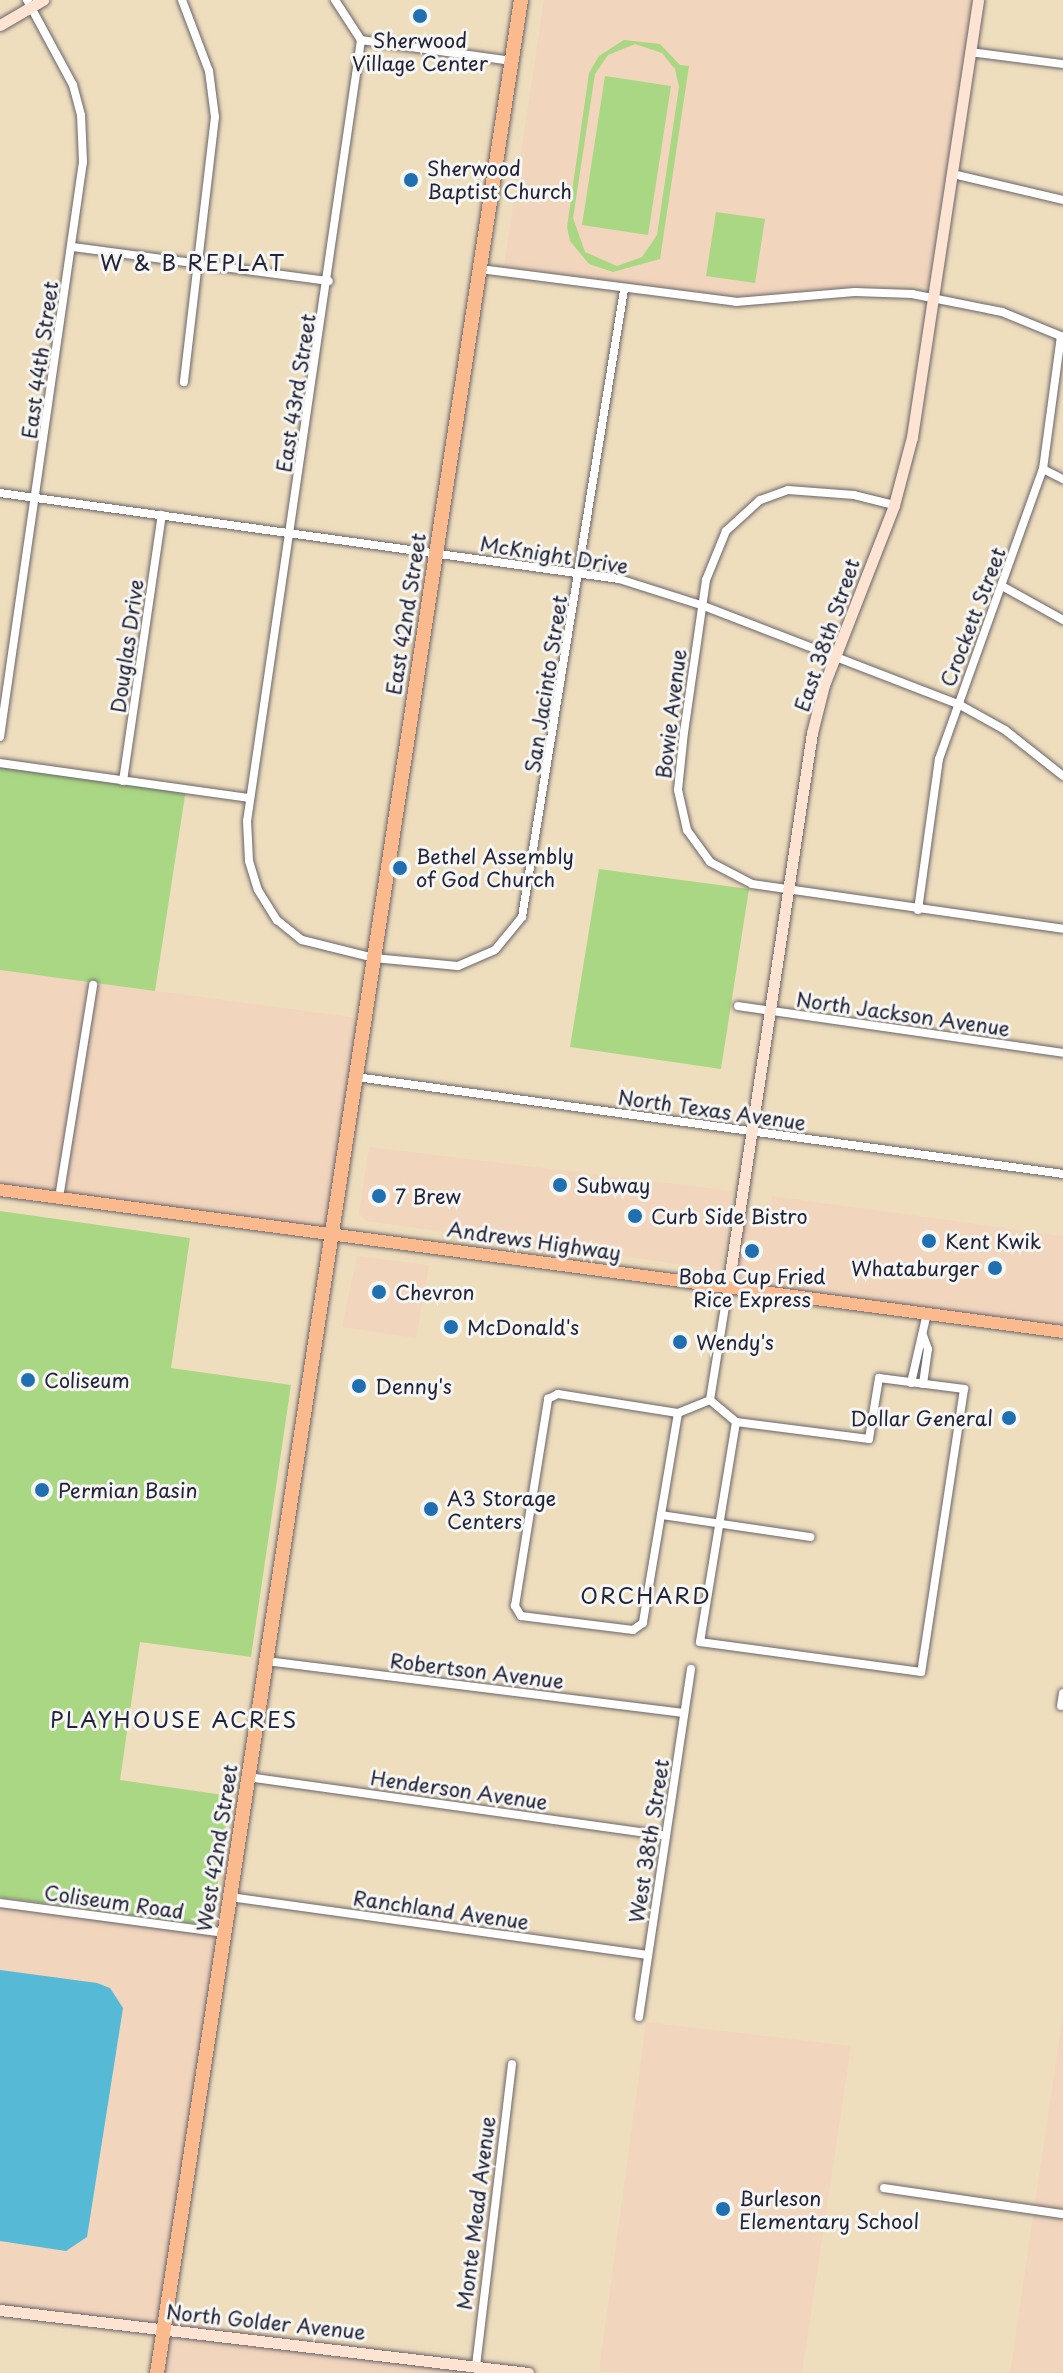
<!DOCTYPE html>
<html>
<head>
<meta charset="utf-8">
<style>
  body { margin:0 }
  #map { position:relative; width:1063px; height:2373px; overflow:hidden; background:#efdebe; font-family:"Playpen Sans",sans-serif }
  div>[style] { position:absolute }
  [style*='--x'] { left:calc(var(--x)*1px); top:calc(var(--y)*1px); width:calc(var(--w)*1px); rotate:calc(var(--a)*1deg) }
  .built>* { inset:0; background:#f1d5bd }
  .green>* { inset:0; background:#aad784 }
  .water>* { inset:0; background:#56b9d5 }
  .roads { filter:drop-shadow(0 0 2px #6a6469) drop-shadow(0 0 2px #6a6469) }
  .street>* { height:8px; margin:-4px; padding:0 4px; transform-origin:4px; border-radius:4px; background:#fff }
  .secondary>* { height:11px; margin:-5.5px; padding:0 5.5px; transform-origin:5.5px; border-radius:5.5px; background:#fde3d1 }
  .primary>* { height:12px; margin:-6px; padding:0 6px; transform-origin:6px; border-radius:6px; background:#fbba8d }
  .highway>* { height:14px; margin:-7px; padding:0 7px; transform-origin:7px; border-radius:7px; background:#fbba8d }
  .dots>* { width:22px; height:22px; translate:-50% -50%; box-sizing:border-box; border:4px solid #f6f6f2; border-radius:50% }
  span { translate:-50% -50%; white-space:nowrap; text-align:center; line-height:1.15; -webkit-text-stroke:6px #f6f6f2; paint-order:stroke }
  .poi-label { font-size:20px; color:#22223b }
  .left { translate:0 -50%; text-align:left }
  .right { translate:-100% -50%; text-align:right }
  .street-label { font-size:20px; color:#22223b }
  .neighbourhood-label { font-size:22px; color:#22223b; letter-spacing:2px }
</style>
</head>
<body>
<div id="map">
  <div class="built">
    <i style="clip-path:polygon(544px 0,973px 0,928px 287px,887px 282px,736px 298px,504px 266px)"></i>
    <i style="clip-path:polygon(0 970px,365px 1019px,332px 1234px,0 1190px)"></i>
    <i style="clip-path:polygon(369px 1147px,732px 1191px,721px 1270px,366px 1221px,359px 1213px)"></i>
    <i style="clip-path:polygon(772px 1196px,1063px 1236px,1063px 1332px,728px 1287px,738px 1219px,768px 1222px)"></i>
    <i style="clip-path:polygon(357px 1256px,429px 1265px,416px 1338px,342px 1327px)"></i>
    <i style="clip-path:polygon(0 1902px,225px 1933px,168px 2320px,528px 2373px,158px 2373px,164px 2333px,0 2310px)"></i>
    <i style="clip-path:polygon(1063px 2014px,1063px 2373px,1010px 2373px)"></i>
    <i style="clip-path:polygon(646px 2022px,851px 2046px,802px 2373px,599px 2372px)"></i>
  </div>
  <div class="green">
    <i style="clip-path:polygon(evenodd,624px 40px,660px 44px,680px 65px,689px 66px,660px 259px,613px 272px,589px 264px,570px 241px,567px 227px,589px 73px,599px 56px,624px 40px,635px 44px,662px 53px,675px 69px,679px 87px,657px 235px,642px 257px,617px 266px,585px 252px,573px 218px,595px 74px,608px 55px,635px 44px)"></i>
    <i style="clip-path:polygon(605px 76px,671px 86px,648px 235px,582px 225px)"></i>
    <i style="clip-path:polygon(716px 212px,765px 219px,755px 283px,706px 276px)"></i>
    <i style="clip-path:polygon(0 763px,186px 789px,155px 991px,0 970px)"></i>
    <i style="clip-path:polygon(599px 869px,749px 889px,721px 1069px,570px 1047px)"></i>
    <i style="clip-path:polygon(0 1211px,190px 1238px,171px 1368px,291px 1385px,251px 1657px,140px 1642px,120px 1780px,230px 1796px,212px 1926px,0 1897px)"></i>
  </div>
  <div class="water">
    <i style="clip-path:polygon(0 1970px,97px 1983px,110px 1988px,123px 2008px,87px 2237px,66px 2251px,0 2241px)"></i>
  </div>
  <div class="roads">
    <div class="street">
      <i style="--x:182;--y:0;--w:76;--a:69.2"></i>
      <i style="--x:209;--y:71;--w:46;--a:82.6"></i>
      <i style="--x:215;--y:117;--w:267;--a:96.7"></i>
      <i style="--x:335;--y:0;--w:48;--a:57"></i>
      <i style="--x:361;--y:40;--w:789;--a:98.3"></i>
      <i style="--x:247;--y:821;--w:40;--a:87.1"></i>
      <i style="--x:249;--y:861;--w:30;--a:73"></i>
      <i style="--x:258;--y:890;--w:36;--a:58"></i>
      <i style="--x:277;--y:920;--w:32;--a:39"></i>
      <i style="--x:302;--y:940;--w:74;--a:14"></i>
      <i style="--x:374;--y:958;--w:84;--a:5.4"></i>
      <i style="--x:458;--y:966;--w:40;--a:-23.4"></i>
      <i style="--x:495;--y:950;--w:43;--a:-50.7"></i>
      <i style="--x:522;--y:917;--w:635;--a:-80.76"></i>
      <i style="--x:361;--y:40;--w:152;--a:7.9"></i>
      <i style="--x:970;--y:52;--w:94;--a:7.4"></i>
      <i style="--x:953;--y:174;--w:113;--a:13.3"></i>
      <i style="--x:73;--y:247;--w:258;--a:7.6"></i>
      <i style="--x:480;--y:269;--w:258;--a:7.3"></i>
      <i style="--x:736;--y:302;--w:119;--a:-4.8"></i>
      <i style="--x:855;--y:292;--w:57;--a:2"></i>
      <i style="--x:912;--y:294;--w:92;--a:11.3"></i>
      <i style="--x:1002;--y:312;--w:66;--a:22.3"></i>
      <i style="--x:1043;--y:469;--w:22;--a:27"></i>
      <i style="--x:0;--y:493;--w:625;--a:7.91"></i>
      <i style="--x:619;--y:579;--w:86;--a:17.6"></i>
      <i style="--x:701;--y:605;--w:278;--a:21.1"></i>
      <i style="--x:960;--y:705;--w:51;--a:29.1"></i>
      <i style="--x:1005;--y:730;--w:74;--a:38.4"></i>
      <i style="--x:894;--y:505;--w:41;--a:-166"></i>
      <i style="--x:854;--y:495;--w:66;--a:-175.7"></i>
      <i style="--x:788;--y:490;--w:30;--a:160"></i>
      <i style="--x:760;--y:500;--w:46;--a:137.6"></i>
      <i style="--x:726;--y:531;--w:53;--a:112.2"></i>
      <i style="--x:706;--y:580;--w:154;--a:98.2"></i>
      <i style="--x:684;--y:732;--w:58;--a:95.9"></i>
      <i style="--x:678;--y:790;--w:41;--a:77.3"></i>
      <i style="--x:687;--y:830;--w:39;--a:54"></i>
      <i style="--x:710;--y:862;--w:47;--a:27.6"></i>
      <i style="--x:752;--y:884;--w:314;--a:8.2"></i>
      <i style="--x:1002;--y:586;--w:70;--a:29.1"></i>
      <i style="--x:0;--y:737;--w:581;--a:-81.79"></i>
      <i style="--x:83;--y:162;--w:47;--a:-92.4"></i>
      <i style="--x:81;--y:115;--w:31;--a:-105"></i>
      <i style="--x:73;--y:85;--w:97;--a:-118.4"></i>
      <i style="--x:0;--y:763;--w:252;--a:8"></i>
      <i style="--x:123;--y:781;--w:269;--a:-81.7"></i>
      <i style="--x:918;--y:910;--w:152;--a:-82.1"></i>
      <i style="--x:939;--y:759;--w:308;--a:-70.3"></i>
      <i style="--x:1043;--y:469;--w:134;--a:-82.3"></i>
      <i style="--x:738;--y:1006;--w:328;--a:8.2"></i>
      <i style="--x:356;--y:1077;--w:714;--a:7.81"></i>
      <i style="--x:59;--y:1198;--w:216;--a:-80.9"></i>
      <i style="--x:911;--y:1383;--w:72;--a:-77.1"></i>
      <i style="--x:923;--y:1384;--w:35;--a:-82"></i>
      <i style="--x:928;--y:1349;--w:15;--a:-110"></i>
      <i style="--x:710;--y:1400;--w:34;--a:40"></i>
      <i style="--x:736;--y:1422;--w:134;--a:7.3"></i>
      <i style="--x:869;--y:1439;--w:62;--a:-80.7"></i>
      <i style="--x:879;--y:1378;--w:86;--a:7.4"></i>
      <i style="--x:964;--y:1389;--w:286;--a:98.6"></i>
      <i style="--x:921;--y:1672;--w:223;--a:-172.3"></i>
      <i style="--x:700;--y:1642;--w:223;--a:-80.7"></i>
      <i style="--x:710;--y:1400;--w:114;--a:-80.9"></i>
      <i style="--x:678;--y:1413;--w:213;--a:99.5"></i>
      <i style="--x:643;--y:1623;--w:12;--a:145"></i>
      <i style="--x:633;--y:1630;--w:113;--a:-172.9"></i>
      <i style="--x:521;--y:1616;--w:12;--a:-121"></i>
      <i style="--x:515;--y:1606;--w:210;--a:-80.9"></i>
      <i style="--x:548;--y:1399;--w:11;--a:-27"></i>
      <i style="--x:558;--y:1394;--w:121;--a:9"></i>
      <i style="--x:678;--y:1413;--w:35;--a:-22"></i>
      <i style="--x:661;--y:1515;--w:151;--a:8.4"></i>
      <i style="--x:266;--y:1661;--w:421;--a:7.1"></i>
      <i style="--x:1061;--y:1706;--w:13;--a:-81"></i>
      <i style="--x:248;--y:1777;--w:422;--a:8"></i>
      <i style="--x:230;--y:1897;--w:422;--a:7.9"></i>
      <i style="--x:0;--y:1903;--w:227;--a:7.6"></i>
      <i style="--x:639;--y:2017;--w:352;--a:-81.5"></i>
      <i style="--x:884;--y:2188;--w:181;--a:8.3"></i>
      <i style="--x:476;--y:2366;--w:304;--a:-83.2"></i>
    </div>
    <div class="secondary">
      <i style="--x:0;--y:25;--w:50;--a:-30.2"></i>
      <i style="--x:728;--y:1287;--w:560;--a:-81.38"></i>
      <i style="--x:812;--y:733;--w:49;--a:-76"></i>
      <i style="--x:824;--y:685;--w:193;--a:-68.7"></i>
      <i style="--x:894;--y:505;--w:70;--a:-75.2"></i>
      <i style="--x:912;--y:437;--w:442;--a:-81.4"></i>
      <i style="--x:0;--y:2310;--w:532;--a:6.8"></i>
    </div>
    <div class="primary">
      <i style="--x:0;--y:1190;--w:1072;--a:7.61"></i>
    </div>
    <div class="highway">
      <i style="--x:157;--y:2373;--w:2401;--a:-81.28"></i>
    </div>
  </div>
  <div class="dots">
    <i style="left:420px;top:16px;background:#1f6fb2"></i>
    <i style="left:411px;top:180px;background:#1f6fb2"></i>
    <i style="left:400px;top:868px;background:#1f6fb2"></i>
    <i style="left:560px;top:1185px;background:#1f6fb2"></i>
    <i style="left:379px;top:1196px;background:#1f6fb2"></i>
    <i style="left:635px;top:1216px;background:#1f6fb2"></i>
    <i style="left:929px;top:1241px;background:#1f6fb2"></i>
    <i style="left:752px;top:1251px;background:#1f6fb2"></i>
    <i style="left:995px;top:1268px;background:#1f6fb2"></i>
    <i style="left:379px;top:1292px;background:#1f6fb2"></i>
    <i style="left:451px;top:1327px;background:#1f6fb2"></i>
    <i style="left:680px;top:1342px;background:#1f6fb2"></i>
    <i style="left:28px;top:1380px;background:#1f6fb2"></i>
    <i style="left:359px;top:1386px;background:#1f6fb2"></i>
    <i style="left:1009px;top:1418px;background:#1f6fb2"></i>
    <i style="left:42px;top:1490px;background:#1f6fb2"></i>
    <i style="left:431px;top:1509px;background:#1f6fb2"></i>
    <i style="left:723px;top:2209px;background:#1f6fb2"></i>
  </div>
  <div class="poi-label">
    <span style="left:420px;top:52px">Sherwood<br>Village Center</span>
    <span class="left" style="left:427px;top:180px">Sherwood<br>Baptist Church</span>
    <span class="left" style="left:416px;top:868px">Bethel Assembly<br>of God Church</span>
    <span class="left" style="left:576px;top:1185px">Subway</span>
    <span class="left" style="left:395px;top:1196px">7 Brew</span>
    <span class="left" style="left:651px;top:1216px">Curb Side Bistro</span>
    <span class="left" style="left:945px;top:1241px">Kent Kwik</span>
    <span class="right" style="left:979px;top:1268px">Whataburger</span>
    <span style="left:752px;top:1288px">Boba Cup Fried<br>Rice Express</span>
    <span class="left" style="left:395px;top:1292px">Chevron</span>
    <span class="left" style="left:467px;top:1327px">McDonald's</span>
    <span class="left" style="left:696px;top:1342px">Wendy's</span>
    <span class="left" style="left:44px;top:1380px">Coliseum</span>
    <span class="left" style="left:375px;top:1386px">Denny's</span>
    <span class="right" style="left:993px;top:1418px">Dollar General</span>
    <span class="left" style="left:58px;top:1490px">Permian Basin</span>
    <span class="left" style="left:447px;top:1510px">A3 Storage<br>Centers</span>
    <span class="left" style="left:739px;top:2210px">Burleson<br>Elementary School</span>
  </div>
  <div class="street-label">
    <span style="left:40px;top:360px;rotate:-82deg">East 44th Street</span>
    <span style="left:296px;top:393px;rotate:-81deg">East 43rd Street</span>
    <span style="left:554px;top:555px;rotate:9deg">McKnight Drive</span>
    <span style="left:406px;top:614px;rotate:-81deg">East 42nd Street</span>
    <span style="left:973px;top:617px;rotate:-69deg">Crockett Street</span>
    <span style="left:827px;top:635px;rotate:-71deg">East 38th Street</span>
    <span style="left:127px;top:646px;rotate:-82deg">Douglas Drive</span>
    <span style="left:546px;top:684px;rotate:-81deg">San Jacinto Street</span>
    <span style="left:671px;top:714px;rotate:-83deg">Bowie Avenue</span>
    <span style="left:903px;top:1014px;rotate:8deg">North Jackson Avenue</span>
    <span style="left:712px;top:1110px;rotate:8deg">North Texas Avenue</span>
    <span style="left:534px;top:1241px;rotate:8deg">Andrews Highway</span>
    <span style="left:477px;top:1671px;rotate:7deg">Robertson Avenue</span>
    <span style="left:459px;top:1790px;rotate:8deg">Henderson Avenue</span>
    <span style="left:649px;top:1841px;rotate:-81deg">West 38th Street</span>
    <span style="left:217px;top:1848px;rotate:-81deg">West 42nd Street</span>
    <span style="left:114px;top:1902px;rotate:8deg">Coliseum Road</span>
    <span style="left:441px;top:1910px;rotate:8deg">Ranchland Avenue</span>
    <span style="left:476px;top:2213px;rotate:-83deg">Monte Mead Avenue</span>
    <span style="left:266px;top:2322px;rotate:6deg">North Golder Avenue</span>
  </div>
  <div class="neighbourhood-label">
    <span style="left:193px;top:262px">W &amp; B REPLAT</span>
    <span style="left:646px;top:1595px">ORCHARD</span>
    <span style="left:174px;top:1719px">PLAYHOUSE ACRES</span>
  </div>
</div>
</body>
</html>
